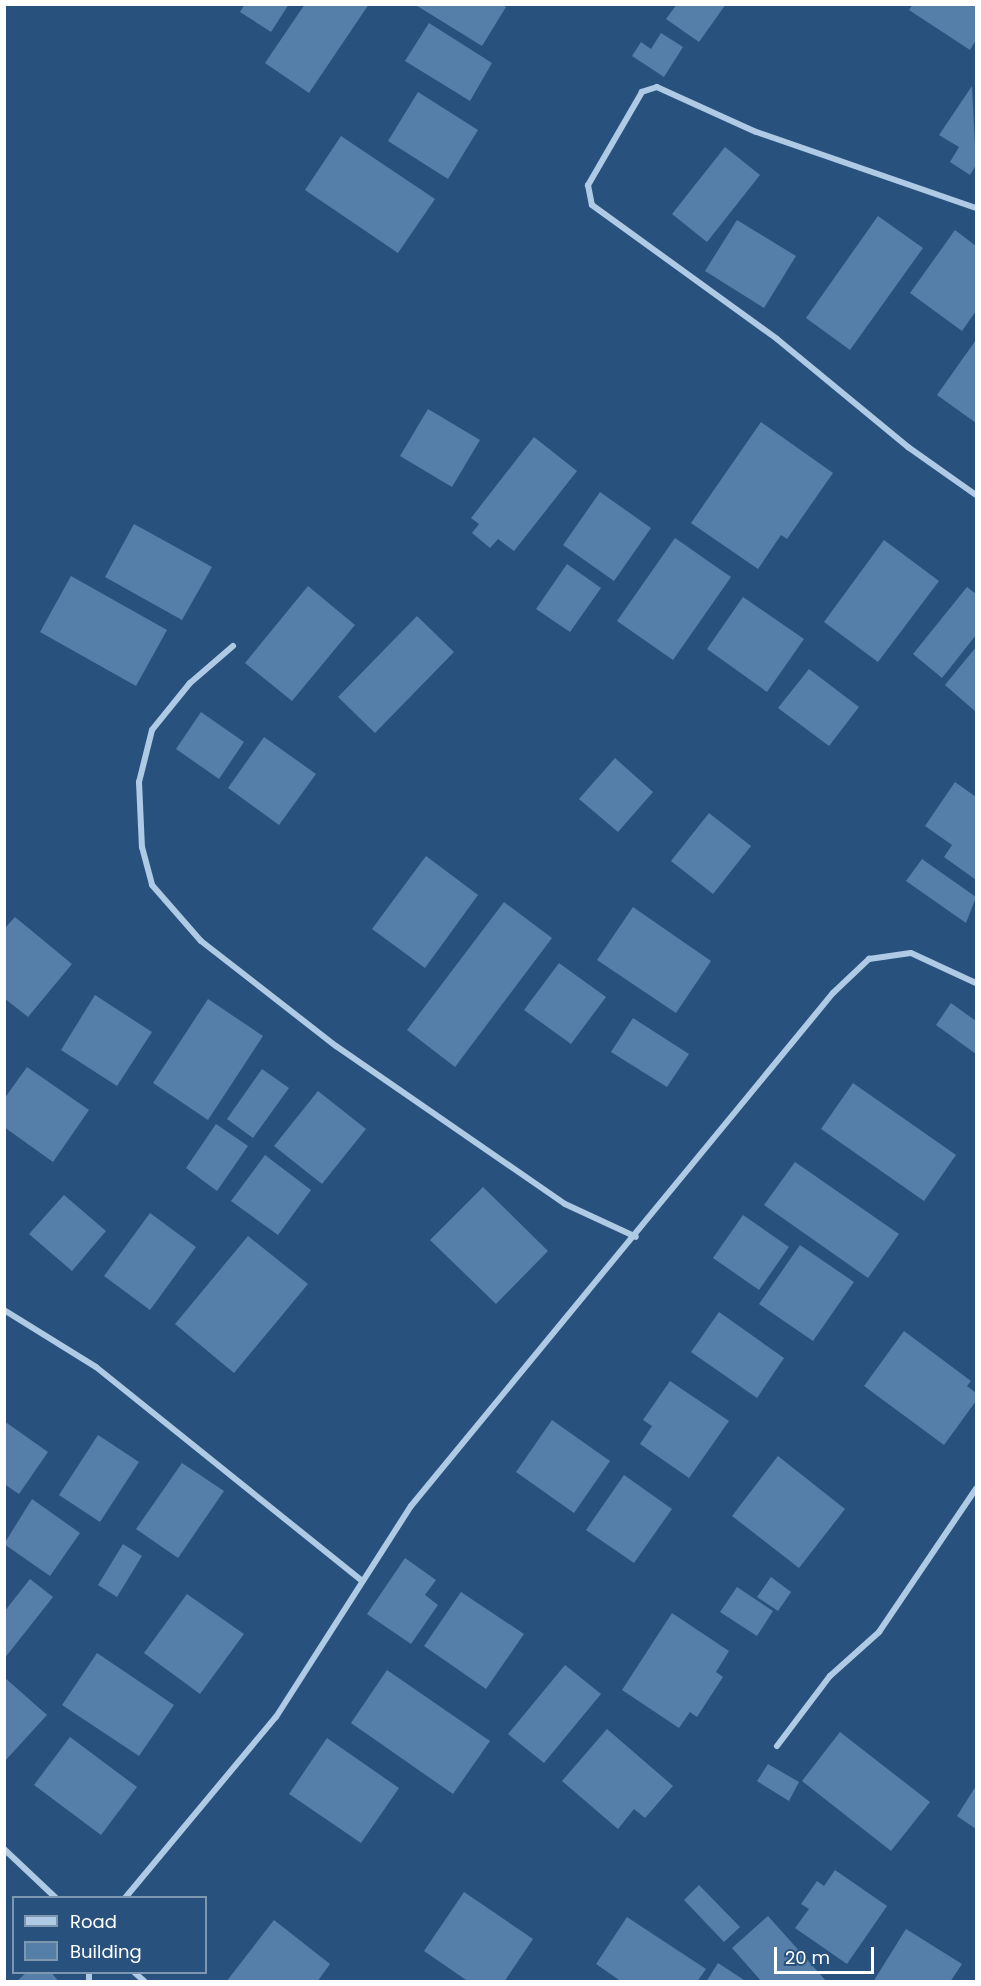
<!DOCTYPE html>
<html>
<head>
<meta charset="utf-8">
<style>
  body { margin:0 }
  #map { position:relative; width:981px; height:1986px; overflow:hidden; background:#28527d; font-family:Poppins,sans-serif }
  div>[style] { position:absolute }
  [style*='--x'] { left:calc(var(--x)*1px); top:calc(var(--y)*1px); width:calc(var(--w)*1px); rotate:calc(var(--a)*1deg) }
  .building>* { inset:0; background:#557ea8 }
  .minor>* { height:6px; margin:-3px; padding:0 3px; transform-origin:3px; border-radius:3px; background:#aecae4 }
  span { translate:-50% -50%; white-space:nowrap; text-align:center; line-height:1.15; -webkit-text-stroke:4.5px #28527d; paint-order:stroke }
  .frame { position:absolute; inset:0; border:6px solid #fff; pointer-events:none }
  .legend { position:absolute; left:12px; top:1896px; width:195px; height:78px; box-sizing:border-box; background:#28527d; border:2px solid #7e97b1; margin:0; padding:8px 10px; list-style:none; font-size:18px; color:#fff }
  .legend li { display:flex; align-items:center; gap:12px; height:30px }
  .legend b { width:30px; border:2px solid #7e97b1 }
  .scale { position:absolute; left:774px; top:1947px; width:100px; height:27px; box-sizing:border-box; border:3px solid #fff; border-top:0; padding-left:8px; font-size:18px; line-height:21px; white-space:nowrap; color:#fff; -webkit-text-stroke:4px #28527d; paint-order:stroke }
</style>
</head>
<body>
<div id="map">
  <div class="building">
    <i style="clip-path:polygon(245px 4px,289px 4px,271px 32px,240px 12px)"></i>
    <i style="clip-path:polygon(305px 4px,369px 4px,309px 93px,265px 63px)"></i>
    <i style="clip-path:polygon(414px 4px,502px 4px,506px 7px,482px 46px)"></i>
    <i style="clip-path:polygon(677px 4px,726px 4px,699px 42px,666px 19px)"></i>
    <i style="clip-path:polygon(913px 4px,976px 4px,976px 40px,970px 50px,909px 10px)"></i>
    <i style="clip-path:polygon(429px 23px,492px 63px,470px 101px,405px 61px)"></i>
    <i style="clip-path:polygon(661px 33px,683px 47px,664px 77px,632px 56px,641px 42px,651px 49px)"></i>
    <i style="clip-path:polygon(972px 86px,976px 165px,970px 175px,950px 162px,959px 147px,939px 135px)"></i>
    <i style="clip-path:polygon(418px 92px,478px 130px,448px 179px,388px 141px)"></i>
    <i style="clip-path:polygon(341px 136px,435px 199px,398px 253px,305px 190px)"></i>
    <i style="clip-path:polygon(725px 147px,760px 175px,707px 242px,672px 214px)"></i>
    <i style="clip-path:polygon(878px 216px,923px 248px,850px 350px,806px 318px)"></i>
    <i style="clip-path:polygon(737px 220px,796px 256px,764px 308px,705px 271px)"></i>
    <i style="clip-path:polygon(955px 230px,976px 246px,976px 311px,962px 331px,910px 293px)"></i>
    <i style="clip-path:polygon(976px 340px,976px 423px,937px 395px)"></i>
    <i style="clip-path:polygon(428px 409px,480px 440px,452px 487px,400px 456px)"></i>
    <i style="clip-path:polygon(761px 422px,833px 473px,787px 539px,781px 535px,758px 569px,691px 523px)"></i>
    <i style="clip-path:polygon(534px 437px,577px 471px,514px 551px,498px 539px,490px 548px,472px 533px,479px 524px,471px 518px)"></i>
    <i style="clip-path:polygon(600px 492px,651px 528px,614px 581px,563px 545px)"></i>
    <i style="clip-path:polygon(134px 524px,212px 567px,182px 620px,105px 577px)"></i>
    <i style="clip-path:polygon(675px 538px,731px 577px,673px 660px,617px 621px)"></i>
    <i style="clip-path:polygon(884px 540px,939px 581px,878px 662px,824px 622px)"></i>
    <i style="clip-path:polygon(567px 564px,601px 588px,570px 632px,536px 609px)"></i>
    <i style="clip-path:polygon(71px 576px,167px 630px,136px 686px,40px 632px)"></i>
    <i style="clip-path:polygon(308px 586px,355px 625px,292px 701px,245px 663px)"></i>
    <i style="clip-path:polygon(967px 587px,976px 594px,976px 635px,942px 678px,913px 654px)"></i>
    <i style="clip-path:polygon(743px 597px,804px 639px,767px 692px,707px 649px)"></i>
    <i style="clip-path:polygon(417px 616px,454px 652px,375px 733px,338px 697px)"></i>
    <i style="clip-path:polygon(976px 647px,976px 712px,945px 685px)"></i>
    <i style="clip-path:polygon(809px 669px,859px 707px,829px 746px,778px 708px)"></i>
    <i style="clip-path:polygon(201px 712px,244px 742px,219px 779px,176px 749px)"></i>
    <i style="clip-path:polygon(264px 737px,316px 774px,279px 825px,228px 788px)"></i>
    <i style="clip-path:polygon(615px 758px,653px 792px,618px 832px,579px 799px)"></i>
    <i style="clip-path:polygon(955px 782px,976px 797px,976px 880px,944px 857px,952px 845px,925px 826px)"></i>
    <i style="clip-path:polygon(709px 813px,751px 846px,713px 894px,671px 861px)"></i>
    <i style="clip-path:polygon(426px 856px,478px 895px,425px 968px,372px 929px)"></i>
    <i style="clip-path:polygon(922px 859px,976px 897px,966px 923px,906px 881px)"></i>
    <i style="clip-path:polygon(504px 902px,552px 938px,455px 1067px,407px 1030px)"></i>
    <i style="clip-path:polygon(633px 907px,711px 961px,676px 1013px,597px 960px)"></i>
    <i style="clip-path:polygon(15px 917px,72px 964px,28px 1017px,4px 998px,4px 929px)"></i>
    <i style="clip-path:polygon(559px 963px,606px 997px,571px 1044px,524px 1010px)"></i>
    <i style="clip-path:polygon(95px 995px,152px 1032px,117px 1086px,61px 1050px)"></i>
    <i style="clip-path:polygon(208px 999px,263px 1036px,208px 1120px,153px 1083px)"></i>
    <i style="clip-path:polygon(951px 1003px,976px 1021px,976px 1054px,936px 1025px)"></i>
    <i style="clip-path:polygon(633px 1018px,689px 1054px,667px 1087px,611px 1052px)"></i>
    <i style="clip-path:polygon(27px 1067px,89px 1110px,53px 1162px,4px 1127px,4px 1099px)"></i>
    <i style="clip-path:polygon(262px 1069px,289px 1088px,253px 1138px,227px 1119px)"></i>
    <i style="clip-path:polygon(853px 1083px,956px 1155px,924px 1201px,821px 1129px)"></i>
    <i style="clip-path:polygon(318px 1091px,366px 1129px,322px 1184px,274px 1146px)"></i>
    <i style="clip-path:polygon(216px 1124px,248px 1146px,217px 1191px,186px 1168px)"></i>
    <i style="clip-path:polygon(265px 1155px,311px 1190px,278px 1235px,231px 1201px)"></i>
    <i style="clip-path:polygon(795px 1162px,899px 1234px,868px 1278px,764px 1205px)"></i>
    <i style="clip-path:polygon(483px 1187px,548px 1251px,496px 1304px,430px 1240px)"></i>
    <i style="clip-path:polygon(64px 1195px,106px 1231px,72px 1271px,29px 1234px)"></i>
    <i style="clip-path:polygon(150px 1213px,196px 1247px,150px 1310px,104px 1276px)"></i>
    <i style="clip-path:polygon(743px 1215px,789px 1247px,759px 1290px,713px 1258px)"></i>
    <i style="clip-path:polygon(248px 1236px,308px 1284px,234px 1373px,175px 1324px)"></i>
    <i style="clip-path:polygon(800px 1245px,854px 1282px,813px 1341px,759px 1304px)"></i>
    <i style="clip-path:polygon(719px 1312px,784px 1358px,757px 1398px,691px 1352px)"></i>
    <i style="clip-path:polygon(904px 1331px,971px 1381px,967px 1386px,976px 1393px,976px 1401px,944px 1445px,864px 1386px)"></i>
    <i style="clip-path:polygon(670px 1381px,729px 1421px,689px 1478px,640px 1444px,652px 1426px,643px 1420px)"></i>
    <i style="clip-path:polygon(552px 1420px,610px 1461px,574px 1513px,516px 1472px)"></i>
    <i style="clip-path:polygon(4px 1421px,48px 1452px,19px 1494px,4px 1484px)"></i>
    <i style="clip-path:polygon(98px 1435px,139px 1462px,100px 1522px,59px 1495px)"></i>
    <i style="clip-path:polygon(778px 1456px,845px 1509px,799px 1568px,732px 1516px)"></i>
    <i style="clip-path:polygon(182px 1463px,224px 1491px,178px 1558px,136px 1529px)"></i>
    <i style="clip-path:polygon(624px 1475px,672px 1509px,634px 1563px,586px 1530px)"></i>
    <i style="clip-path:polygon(32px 1499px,80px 1533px,50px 1576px,4px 1544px)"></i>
    <i style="clip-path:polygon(123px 1544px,142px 1556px,117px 1597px,98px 1585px)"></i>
    <i style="clip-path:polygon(405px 1558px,436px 1580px,425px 1595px,438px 1605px,411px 1644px,367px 1614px)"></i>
    <i style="clip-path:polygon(771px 1577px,791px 1592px,778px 1611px,757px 1597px)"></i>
    <i style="clip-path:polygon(30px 1579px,53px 1597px,4px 1659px,4px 1612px)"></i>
    <i style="clip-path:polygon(737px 1587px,773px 1611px,757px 1636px,720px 1612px)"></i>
    <i style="clip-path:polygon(461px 1592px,524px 1634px,486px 1689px,424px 1646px)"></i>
    <i style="clip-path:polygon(187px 1594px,244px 1634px,200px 1694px,144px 1653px)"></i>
    <i style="clip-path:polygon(672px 1613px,729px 1651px,716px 1672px,723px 1677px,697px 1717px,690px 1712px,679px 1728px,622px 1690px)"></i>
    <i style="clip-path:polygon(97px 1653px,174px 1705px,139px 1756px,62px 1705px)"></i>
    <i style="clip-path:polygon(565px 1665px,601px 1694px,544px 1763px,508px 1734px)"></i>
    <i style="clip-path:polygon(387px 1670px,490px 1741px,453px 1794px,351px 1723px)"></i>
    <i style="clip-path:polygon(4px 1677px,47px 1715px,4px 1762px)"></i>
    <i style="clip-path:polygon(607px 1729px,673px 1786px,645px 1818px,634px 1809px,618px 1829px,562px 1781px)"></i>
    <i style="clip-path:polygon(840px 1732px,930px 1802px,891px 1851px,802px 1781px)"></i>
    <i style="clip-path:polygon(70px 1737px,137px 1787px,101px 1835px,34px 1785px)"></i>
    <i style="clip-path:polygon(327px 1738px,399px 1788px,361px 1843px,289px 1794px)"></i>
    <i style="clip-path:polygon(768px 1764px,799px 1782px,789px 1801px,757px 1781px)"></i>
    <i style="clip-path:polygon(976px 1786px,976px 1829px,957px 1816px)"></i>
    <i style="clip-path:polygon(835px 1870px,887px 1906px,847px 1964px,795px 1928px,809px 1909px,801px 1904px,817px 1881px,824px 1886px)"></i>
    <i style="clip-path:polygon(699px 1885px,740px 1927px,724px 1942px,684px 1900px)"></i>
    <i style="clip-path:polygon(464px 1892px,533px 1939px,504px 1982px,469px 1982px,424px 1951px)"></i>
    <i style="clip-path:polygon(768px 1916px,827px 1982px,762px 1982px,732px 1948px)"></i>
    <i style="clip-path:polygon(627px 1917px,706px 1969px,697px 1982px,622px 1982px,596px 1964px)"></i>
    <i style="clip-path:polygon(274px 1920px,330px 1964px,317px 1982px,226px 1982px)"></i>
    <i style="clip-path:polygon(906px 1929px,962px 1964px,950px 1982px,873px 1982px)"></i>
    <i style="clip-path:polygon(718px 1963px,747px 1982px,706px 1982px)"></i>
    <i style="clip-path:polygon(27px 1972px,51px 1972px,59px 1982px,16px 1982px)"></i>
  </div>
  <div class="minor">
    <i style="--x:976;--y:208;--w:233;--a:-160.9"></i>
    <i style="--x:756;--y:132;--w:109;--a:-155.6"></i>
    <i style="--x:657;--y:87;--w:16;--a:162"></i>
    <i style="--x:642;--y:92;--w:108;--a:120.1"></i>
    <i style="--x:588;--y:185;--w:20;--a:79"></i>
    <i style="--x:592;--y:205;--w:228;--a:35.9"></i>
    <i style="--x:777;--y:339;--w:170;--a:39.5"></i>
    <i style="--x:908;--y:447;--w:83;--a:35.2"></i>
    <i style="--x:233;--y:646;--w:57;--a:139.3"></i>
    <i style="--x:190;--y:683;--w:60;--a:129"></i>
    <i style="--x:152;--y:730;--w:54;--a:104"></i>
    <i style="--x:139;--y:782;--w:65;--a:87.4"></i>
    <i style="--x:142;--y:847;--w:39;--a:75"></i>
    <i style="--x:152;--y:885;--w:74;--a:48.8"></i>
    <i style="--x:201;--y:941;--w:171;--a:37.9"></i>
    <i style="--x:336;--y:1046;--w:278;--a:34.6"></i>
    <i style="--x:565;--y:1204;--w:78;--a:24.9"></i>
    <i style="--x:4;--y:1310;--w:108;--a:31.8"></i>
    <i style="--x:96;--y:1367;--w:341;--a:38.8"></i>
    <i style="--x:777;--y:1746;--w:88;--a:-52.9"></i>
    <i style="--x:830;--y:1676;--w:66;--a:-41.9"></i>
    <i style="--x:879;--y:1632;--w:173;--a:-55.9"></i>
    <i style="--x:4;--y:1849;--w:71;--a:43.3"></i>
    <i style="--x:125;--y:1898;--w:236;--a:-50.2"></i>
    <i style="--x:276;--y:1717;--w:250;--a:-57.4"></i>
    <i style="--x:411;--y:1506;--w:664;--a:-50.56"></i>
    <i style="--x:833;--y:993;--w:50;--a:-43.4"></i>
    <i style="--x:869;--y:959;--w:42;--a:-8.1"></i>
    <i style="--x:911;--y:953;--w:72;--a:24.8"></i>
    <i style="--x:89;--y:1972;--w:10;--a:90"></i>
    <i style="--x:134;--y:1972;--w:15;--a:42"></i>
  </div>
  <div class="frame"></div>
  <ul class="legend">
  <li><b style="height:8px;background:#aecae4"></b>Road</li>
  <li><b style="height:16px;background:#557ea8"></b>Building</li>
  </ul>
  <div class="scale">20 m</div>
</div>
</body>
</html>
